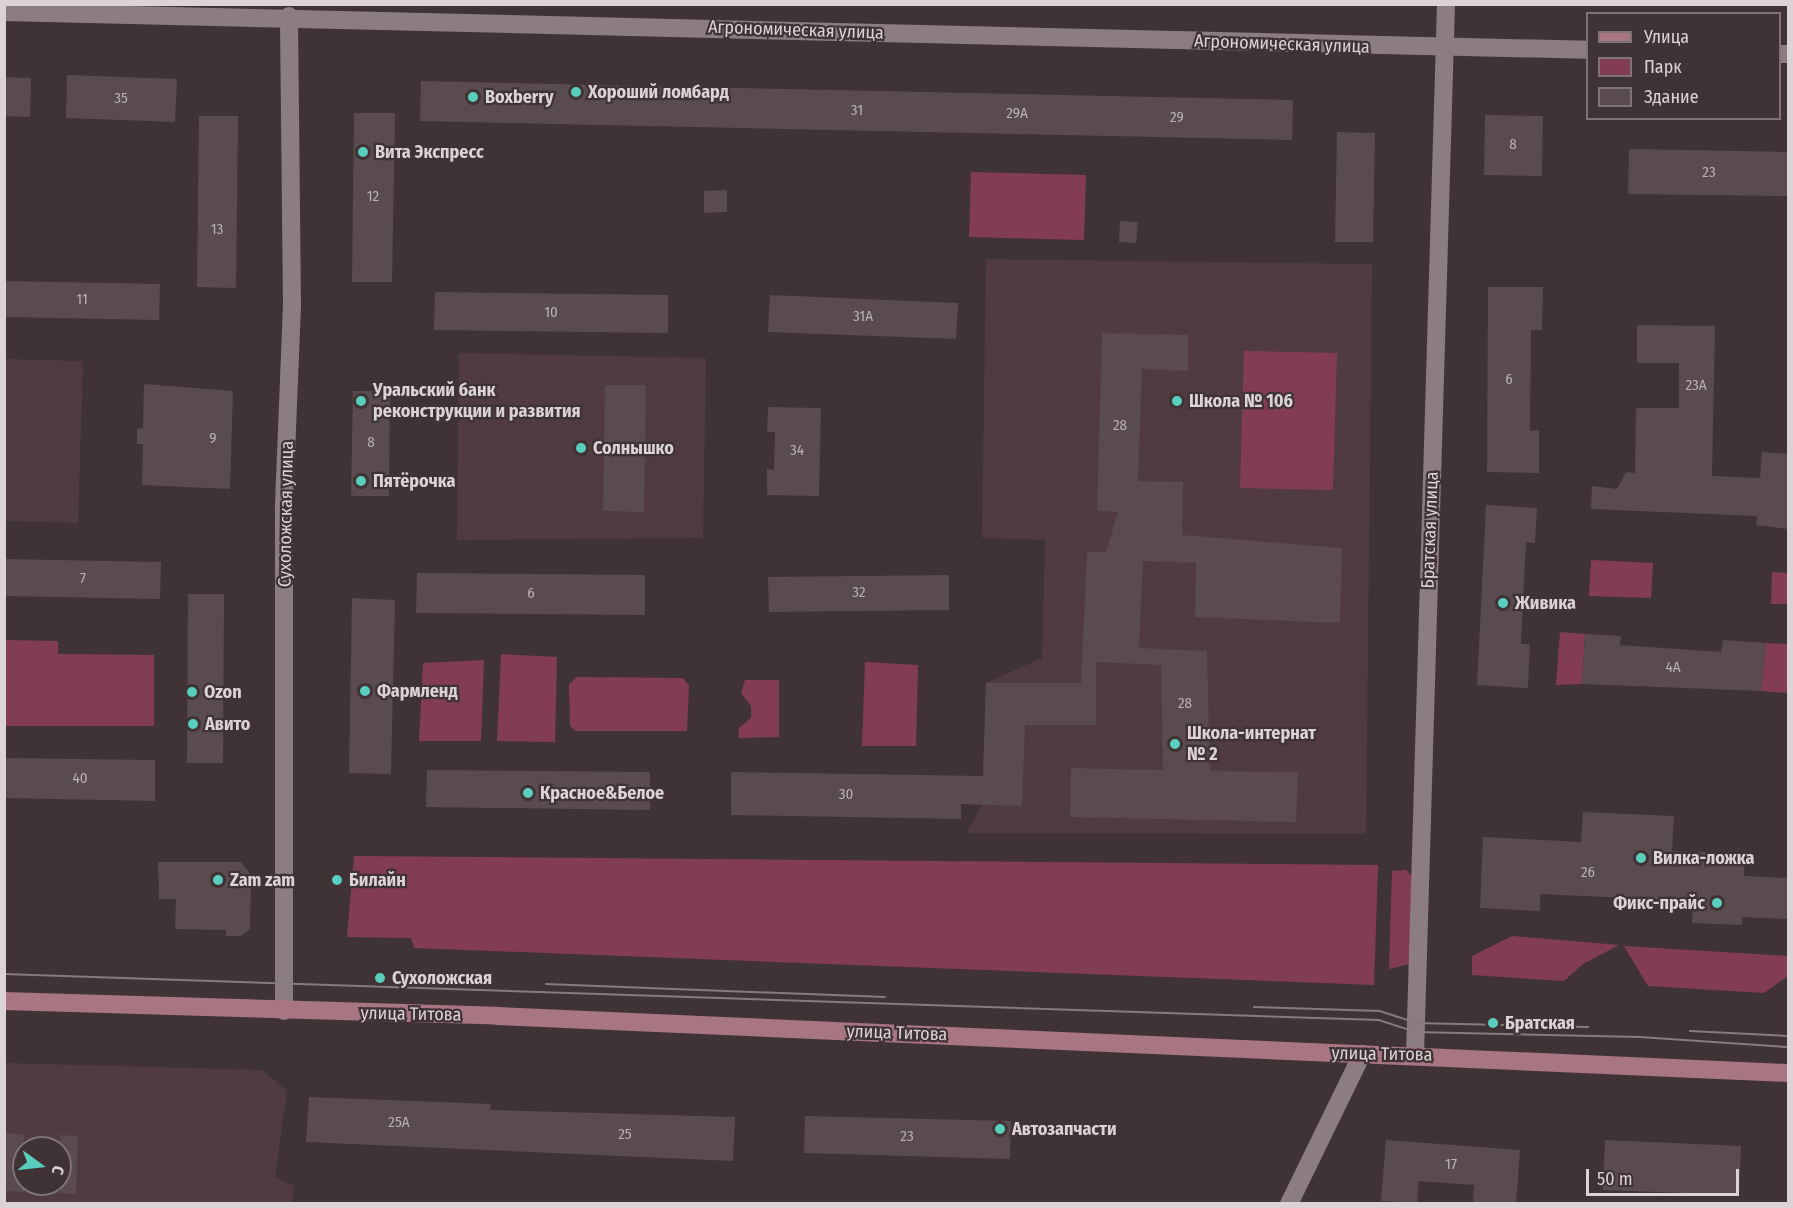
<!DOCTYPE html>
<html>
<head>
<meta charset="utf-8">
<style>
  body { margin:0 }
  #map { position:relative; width:1793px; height:1208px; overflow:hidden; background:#403336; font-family:"Fira Sans Condensed",sans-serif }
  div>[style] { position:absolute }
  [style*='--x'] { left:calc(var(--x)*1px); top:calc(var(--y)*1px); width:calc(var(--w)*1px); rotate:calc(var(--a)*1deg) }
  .built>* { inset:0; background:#4f3b40 }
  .green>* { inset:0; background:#833d53 }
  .building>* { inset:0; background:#594b4f }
  .minor>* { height:18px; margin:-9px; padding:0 9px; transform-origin:9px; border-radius:9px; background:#8c7d80 }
  .major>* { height:18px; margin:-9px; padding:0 9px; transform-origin:9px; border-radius:9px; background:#a87583 }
  .tram>* { height:1.5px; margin:-0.75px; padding:0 0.75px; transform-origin:0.75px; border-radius:0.75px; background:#867b7e }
  .dots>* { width:16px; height:16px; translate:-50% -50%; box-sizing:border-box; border:3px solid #403336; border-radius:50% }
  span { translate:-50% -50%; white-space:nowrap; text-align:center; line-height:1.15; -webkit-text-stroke:4.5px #403336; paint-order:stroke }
  .number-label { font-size:15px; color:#bab1b4 }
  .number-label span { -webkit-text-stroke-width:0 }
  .street-label { font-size:18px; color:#dbd3d5 }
  .poi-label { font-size:18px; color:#dbd3d5; font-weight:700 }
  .left { translate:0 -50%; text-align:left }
  .right { translate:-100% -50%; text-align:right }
  .frame { position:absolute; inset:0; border:6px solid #dbd3d5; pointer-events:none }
  .legend { position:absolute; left:1586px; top:12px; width:195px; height:108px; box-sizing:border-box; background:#403336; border:2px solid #7e7376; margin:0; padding:8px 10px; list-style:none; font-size:18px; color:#dbd3d5 }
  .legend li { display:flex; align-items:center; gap:12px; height:30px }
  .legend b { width:30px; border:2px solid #7e7376 }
  .north { position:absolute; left:12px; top:1136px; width:60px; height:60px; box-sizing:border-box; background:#403336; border:2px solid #7e7376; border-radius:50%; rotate:105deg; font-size:16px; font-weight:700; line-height:24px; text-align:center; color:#dbd3d5 }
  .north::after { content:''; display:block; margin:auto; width:21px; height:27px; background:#5acebd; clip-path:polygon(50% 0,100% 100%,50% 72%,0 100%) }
  .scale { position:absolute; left:1586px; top:1169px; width:153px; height:27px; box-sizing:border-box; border:3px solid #dbd3d5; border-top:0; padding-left:8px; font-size:18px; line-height:21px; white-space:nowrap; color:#dbd3d5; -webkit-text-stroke:4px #403336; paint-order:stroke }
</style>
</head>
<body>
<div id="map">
  <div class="built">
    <i style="clip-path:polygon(986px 259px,1372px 264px,1366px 834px,966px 833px,982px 805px,986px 683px,1042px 658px,1045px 540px,982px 538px)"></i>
    <i style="clip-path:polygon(459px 353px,706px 358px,703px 538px,457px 540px)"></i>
    <i style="clip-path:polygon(5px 359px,83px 361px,78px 523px,5px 521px)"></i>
    <i style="clip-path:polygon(evenodd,5px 1063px,262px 1070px,287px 1091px,275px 1177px,294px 1186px,293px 1203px,5px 1204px,5px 1063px,24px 1148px,60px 1148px,60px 1184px,24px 1184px,24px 1148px)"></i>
  </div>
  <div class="green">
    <i style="clip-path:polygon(971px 172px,1086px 175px,1084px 240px,969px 237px)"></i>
    <i style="clip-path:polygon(1244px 351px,1337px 353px,1333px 490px,1240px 488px)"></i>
    <i style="clip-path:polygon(1591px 560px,1653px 563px,1651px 598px,1589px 596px)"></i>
    <i style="clip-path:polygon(1772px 572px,1788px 573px,1788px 604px,1771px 604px)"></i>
    <i style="clip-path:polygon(1560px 632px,1585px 634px,1582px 684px,1556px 685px)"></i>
    <i style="clip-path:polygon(5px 640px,58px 641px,58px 654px,154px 655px,154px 726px,5px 726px)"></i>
    <i style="clip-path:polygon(1766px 643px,1788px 644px,1788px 693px,1761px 691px)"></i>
    <i style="clip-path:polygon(501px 654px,557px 657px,555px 742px,497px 741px)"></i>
    <i style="clip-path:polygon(484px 660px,481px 741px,419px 741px,423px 663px)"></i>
    <i style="clip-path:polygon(865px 662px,918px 665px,916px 746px,862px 746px)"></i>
    <i style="clip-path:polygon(577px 677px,683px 678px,689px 686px,687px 731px,576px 731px,570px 726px,569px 684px)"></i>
    <i style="clip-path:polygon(745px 680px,779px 680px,779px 737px,738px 738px,739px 728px,751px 718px,751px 706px,741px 693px)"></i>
    <i style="clip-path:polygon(354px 856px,1378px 865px,1374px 985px,414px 948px,411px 938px,347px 937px)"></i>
    <i style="clip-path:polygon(1406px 870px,1414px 878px,1410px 964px,1389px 969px,1392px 871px)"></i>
    <i style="clip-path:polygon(1512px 936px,1619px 945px,1583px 964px,1564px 981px,1472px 975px,1472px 956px)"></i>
    <i style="clip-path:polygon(1624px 946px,1788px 956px,1788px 976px,1764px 993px,1648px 986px)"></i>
  </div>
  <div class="building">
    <i style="clip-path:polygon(67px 75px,177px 79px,175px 122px,66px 118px)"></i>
    <i style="clip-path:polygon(4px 77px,31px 78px,30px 117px,4px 116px)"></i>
    <i style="clip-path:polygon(421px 81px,1293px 100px,1292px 140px,420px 121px)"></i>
    <i style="clip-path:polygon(354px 113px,395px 113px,392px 282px,352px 282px)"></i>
    <i style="clip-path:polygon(1485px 115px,1543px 116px,1542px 176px,1484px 175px)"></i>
    <i style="clip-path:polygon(199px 116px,238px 116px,236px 288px,197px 287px)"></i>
    <i style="clip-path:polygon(1337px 132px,1375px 133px,1373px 242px,1335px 242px)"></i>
    <i style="clip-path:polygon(1629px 149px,1788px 152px,1788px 196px,1628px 194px)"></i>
    <i style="clip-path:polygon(727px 190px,727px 212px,704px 213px,704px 191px)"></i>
    <i style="clip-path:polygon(1120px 221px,1138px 222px,1136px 243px,1119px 242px)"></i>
    <i style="clip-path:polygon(4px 281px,160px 284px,159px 320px,4px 317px)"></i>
    <i style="clip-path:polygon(1488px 287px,1543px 287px,1542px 330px,1531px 330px,1530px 431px,1539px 430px,1539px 473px,1487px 472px)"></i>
    <i style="clip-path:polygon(435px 292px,668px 295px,668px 333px,434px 330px)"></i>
    <i style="clip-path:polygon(770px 295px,958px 303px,956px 339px,768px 332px)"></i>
    <i style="clip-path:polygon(1637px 325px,1715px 326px,1712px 476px,1760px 478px,1762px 452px,1788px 454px,1788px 529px,1756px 525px,1757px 516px,1591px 509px,1592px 486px,1617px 489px,1626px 472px,1635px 473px,1636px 408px,1679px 408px,1679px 363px,1637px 363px)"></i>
    <i style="clip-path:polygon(1102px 333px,1188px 335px,1188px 371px,1142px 369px,1138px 481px,1183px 482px,1182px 535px,1342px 548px,1340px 623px,1195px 617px,1196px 563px,1143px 561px,1139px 648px,1207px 651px,1210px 771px,1298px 772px,1296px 822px,1070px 817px,1071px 768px,1163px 770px,1161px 665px,1096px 662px,1096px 725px,1025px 725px,1022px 806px,961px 804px,961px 819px,731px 815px,731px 772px,983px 776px,986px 683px,1081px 683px,1087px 552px,1106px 552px,1118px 512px,1097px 511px)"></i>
    <i style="clip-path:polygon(144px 384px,233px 391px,230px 489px,142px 485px,143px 444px,137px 444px,137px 429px,143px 428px)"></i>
    <i style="clip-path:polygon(605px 385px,646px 385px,644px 512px,603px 511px)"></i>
    <i style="clip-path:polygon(353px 391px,390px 391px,389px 496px,351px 496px)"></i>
    <i style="clip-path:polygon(768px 407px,821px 408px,819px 496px,767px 495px,767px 469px,774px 470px,775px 432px,767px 432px)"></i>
    <i style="clip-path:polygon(1486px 505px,1537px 508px,1535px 543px,1526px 542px,1521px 644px,1530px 644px,1528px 688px,1477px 685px)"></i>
    <i style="clip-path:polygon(4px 559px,161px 562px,160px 599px,4px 596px)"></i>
    <i style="clip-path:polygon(417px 573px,645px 575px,645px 615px,416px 613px)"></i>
    <i style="clip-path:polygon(949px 575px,949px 610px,769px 612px,768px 577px)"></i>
    <i style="clip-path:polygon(188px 594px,224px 594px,223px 763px,187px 763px)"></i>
    <i style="clip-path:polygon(352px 598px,395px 600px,391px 774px,349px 773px)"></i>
    <i style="clip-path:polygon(1585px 634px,1621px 636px,1620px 645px,1721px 652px,1723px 640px,1766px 643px,1761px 691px,1582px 684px)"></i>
    <i style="clip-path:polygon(4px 758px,155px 760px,155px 801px,4px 798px)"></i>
    <i style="clip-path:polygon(427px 770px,650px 772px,650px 810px,426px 807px)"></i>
    <i style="clip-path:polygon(1583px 812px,1674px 816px,1672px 851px,1745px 854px,1744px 876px,1788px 878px,1788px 919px,1742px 917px,1742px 925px,1692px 923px,1693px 901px,1540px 894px,1540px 911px,1480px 908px,1483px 837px,1581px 842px)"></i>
    <i style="clip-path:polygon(158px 862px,241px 862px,251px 875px,250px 929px,241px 936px,226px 936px,226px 930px,175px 929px,176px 899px,159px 899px)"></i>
    <i style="clip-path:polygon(309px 1097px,491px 1104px,490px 1110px,735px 1117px,733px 1161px,306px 1142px)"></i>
    <i style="clip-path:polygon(805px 1116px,1011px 1121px,1010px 1159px,804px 1153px)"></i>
    <i style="clip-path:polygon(4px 1133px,24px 1134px,24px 1192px,4px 1191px)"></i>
    <i style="clip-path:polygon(60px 1135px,78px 1136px,76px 1194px,60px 1193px)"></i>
    <i style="clip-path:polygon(1386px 1140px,1520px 1150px,1516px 1203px,1473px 1203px,1474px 1185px,1419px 1181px,1417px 1203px,1381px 1201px)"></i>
    <i style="clip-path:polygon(1605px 1140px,1741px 1146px,1739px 1195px,1603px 1190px)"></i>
  </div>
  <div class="minor">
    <i style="--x:4;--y:12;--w:1584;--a:1.37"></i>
    <i style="--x:1780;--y:54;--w:8;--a:0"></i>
    <i style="--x:284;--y:1011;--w:507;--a:-90"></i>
    <i style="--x:284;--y:504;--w:198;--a:-87.7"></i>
    <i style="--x:292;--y:306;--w:290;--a:-90.6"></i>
    <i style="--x:1415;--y:1055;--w:1051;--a:-88.31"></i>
    <i style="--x:1289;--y:1204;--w:167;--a:-64"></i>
  </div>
  <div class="major">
    <i style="--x:4;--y:1001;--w:493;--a:1.7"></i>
    <i style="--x:497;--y:1016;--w:1292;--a:2.53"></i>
  </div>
  <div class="tram">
    <i style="--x:4;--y:974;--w:1376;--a:1.92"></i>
    <i style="--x:1379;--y:1020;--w:38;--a:18"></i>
    <i style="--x:1415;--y:1032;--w:225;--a:1.3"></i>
    <i style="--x:1640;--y:1037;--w:148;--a:3.9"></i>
    <i style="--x:546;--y:984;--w:339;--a:2.2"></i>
    <i style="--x:1254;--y:1007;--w:126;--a:1.8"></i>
    <i style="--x:1380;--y:1011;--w:38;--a:18"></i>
    <i style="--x:1416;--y:1023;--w:172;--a:1.3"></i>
    <i style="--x:1690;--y:1031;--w:98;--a:2.9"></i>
  </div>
  <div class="dots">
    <i style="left:576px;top:92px;background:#5acebd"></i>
    <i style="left:473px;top:97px;background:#5acebd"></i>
    <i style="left:363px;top:152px;background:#5acebd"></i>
    <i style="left:361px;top:401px;background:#5acebd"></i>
    <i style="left:1177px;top:401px;background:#5acebd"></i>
    <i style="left:581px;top:448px;background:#5acebd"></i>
    <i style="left:361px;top:481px;background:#5acebd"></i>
    <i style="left:1503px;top:603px;background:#5acebd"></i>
    <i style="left:365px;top:691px;background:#5acebd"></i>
    <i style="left:192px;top:692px;background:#5acebd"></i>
    <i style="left:193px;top:724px;background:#5acebd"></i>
    <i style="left:1175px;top:744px;background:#5acebd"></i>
    <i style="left:528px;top:793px;background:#5acebd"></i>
    <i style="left:1641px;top:858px;background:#5acebd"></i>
    <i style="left:218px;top:880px;background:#5acebd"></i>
    <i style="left:337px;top:880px;background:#5acebd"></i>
    <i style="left:1717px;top:903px;background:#5acebd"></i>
    <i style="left:380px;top:978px;background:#5acebd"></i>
    <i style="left:1493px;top:1023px;background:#5acebd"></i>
    <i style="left:1000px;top:1129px;background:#5acebd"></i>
  </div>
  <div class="number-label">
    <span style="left:121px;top:99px">35</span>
    <span style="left:857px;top:111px">31</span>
    <span style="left:1017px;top:114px">29А</span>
    <span style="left:1177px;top:118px">29</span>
    <span style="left:1513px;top:145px">8</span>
    <span style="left:1709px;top:173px">23</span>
    <span style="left:373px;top:197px">12</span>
    <span style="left:217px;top:230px">13</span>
    <span style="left:82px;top:300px">11</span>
    <span style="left:551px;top:313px">10</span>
    <span style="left:863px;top:317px">31А</span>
    <span style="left:1509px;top:380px">6</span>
    <span style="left:1696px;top:386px">23А</span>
    <span style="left:1120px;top:426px">28</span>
    <span style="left:213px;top:439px">9</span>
    <span style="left:371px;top:443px">8</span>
    <span style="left:797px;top:451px">34</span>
    <span style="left:83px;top:579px">7</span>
    <span style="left:859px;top:593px">32</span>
    <span style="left:531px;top:594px">6</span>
    <span style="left:1673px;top:668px">4А</span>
    <span style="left:1185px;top:704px">28</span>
    <span style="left:80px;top:779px">40</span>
    <span style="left:846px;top:795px">30</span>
    <span style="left:1588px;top:873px">26</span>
    <span style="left:399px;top:1123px">25А</span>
    <span style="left:625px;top:1135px">25</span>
    <span style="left:907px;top:1137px">23</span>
    <span style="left:1451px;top:1165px">17</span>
  </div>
  <div class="street-label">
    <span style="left:796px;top:30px;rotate:2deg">Агрономическая улица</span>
    <span style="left:1282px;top:44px;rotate:2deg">Агрономическая улица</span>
    <span style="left:286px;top:514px;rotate:-89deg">Сухоложская улица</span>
    <span style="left:1430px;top:530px;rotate:-88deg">Братская улица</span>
    <span style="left:411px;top:1014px;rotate:1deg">улица Титова</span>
    <span style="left:897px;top:1033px;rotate:2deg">улица Титова</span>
    <span style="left:1382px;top:1054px;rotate:1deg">улица Титова</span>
  </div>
  <div class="poi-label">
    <span class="left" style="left:588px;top:92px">Хороший ломбард</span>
    <span class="left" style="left:485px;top:97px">Boxberry</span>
    <span class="left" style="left:375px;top:152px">Вита Экспресс</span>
    <span class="left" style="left:373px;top:401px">Уральский банк<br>реконструкции и развития</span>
    <span class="left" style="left:1189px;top:401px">Школа № 106</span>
    <span class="left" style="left:593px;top:448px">Солнышко</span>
    <span class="left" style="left:373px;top:481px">Пятёрочка</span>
    <span class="left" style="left:1515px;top:603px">Живика</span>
    <span class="left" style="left:377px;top:691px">Фармленд</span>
    <span class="left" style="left:204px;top:692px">Ozon</span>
    <span class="left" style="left:205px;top:724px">Авито</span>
    <span class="left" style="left:1187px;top:744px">Школа-интернат<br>№ 2</span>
    <span class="left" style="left:540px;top:793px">Красное&amp;Белое</span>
    <span class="left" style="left:1653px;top:858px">Вилка-ложка</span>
    <span class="left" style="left:230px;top:880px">Zam zam</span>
    <span class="left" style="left:349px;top:880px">Билайн</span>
    <span class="right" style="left:1705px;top:903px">Фикс-прайс</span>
    <span class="left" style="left:392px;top:978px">Сухоложская</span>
    <span class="left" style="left:1505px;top:1023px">Братская</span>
    <span class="left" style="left:1012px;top:1129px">Автозапчасти</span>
  </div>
  <div class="frame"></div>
  <ul class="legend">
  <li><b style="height:8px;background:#a87583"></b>Улица</li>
  <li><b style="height:16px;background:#833d53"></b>Парк</li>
  <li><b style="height:16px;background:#594b4f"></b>Здание</li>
  </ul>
  <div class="north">С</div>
  <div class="scale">50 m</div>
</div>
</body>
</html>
